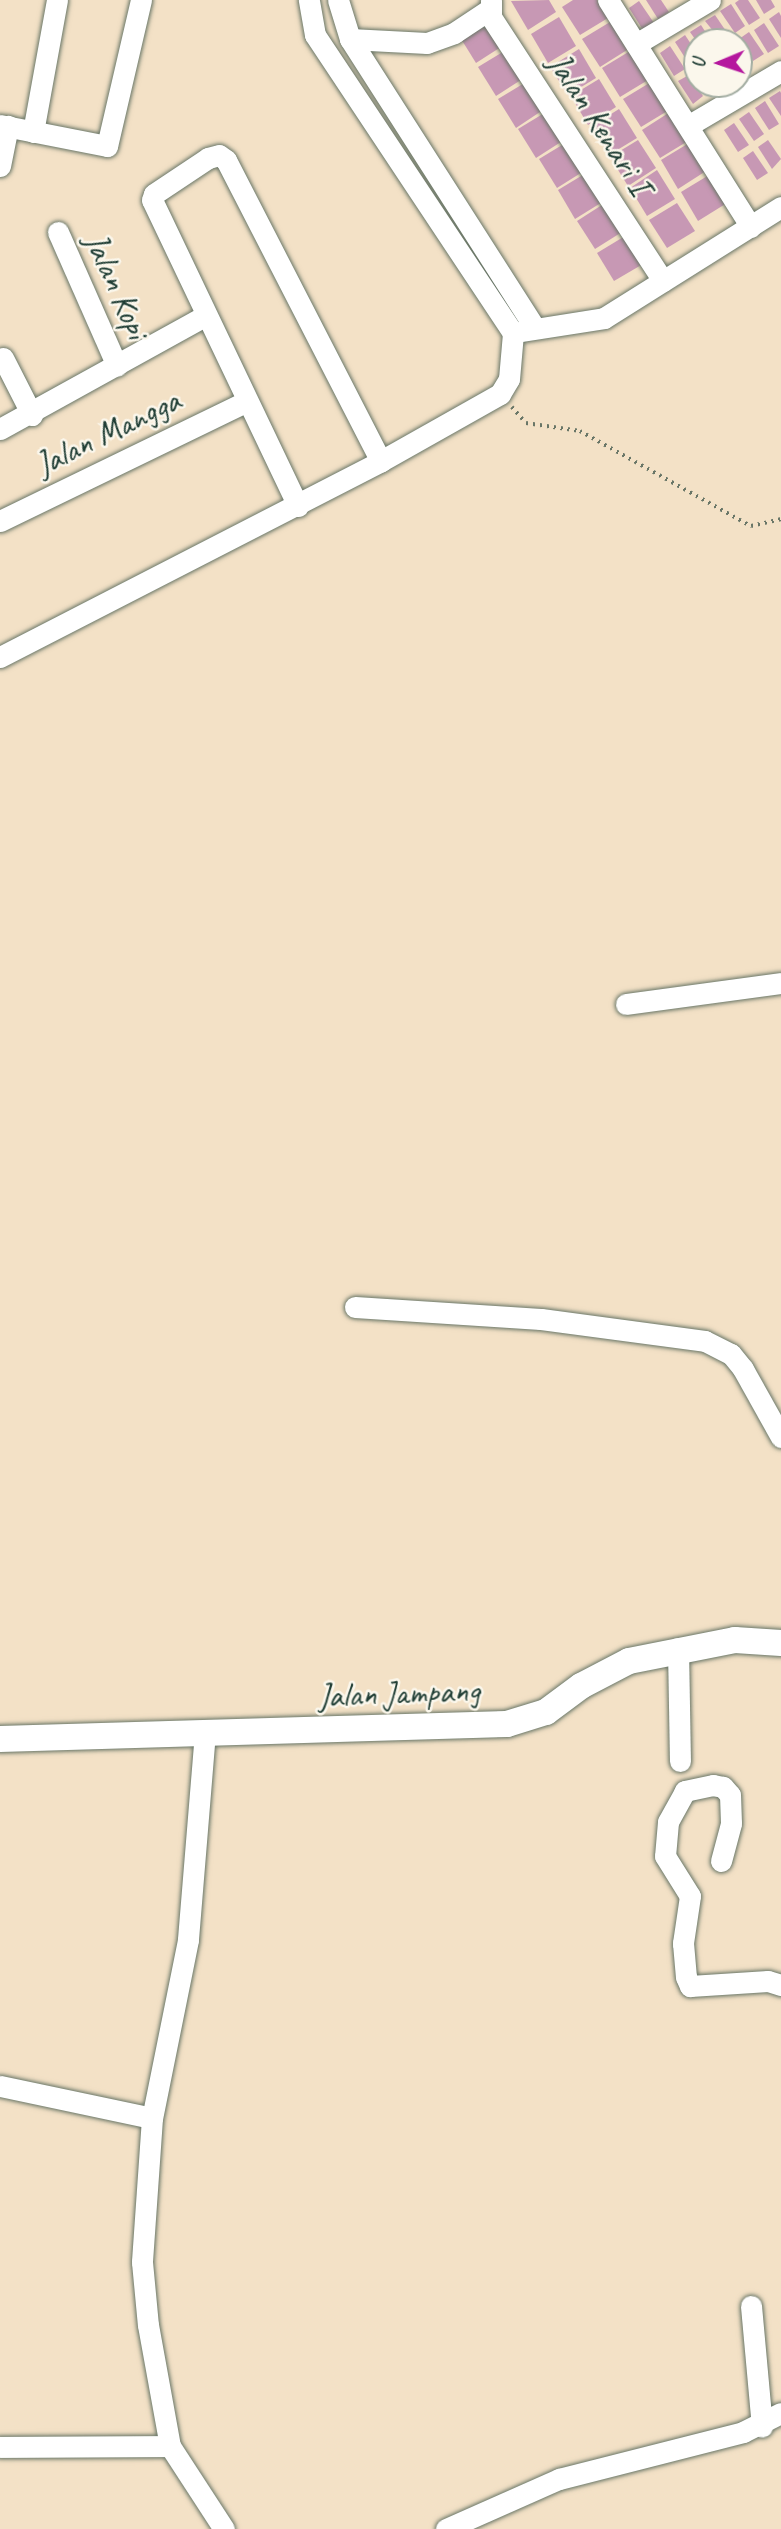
<!DOCTYPE html>
<html>
<head>
<meta charset="utf-8">
<style>
  body { margin:0 }
  #map { position:relative; width:781px; height:2529px; overflow:hidden; background:#f3e1c6; font-family:Caveat,sans-serif }
  div>[style] { position:absolute }
  [style*='--x'] { left:calc(var(--x)*1px); top:calc(var(--y)*1px); width:calc(var(--w)*1px); rotate:calc(var(--a)*1deg) }
  .building>* { inset:0; background:#c798b4 }
  .path>* { height:3.5px; margin-top:-1.75px; transform-origin:0; background:repeating-linear-gradient(90deg,#697667 0 2px,transparent 0 7px) }
  .roads { filter:drop-shadow(0 0 2px #697667) drop-shadow(0 0 2px #697667) }
  .minor>* { height:21px; margin:-10.5px; padding:0 10.5px; transform-origin:10.5px; border-radius:10.5px; background:#fff }
  .tertiary>* { height:26px; margin:-13px; padding:0 13px; transform-origin:13px; border-radius:13px; background:#fff }
  span { translate:-50% -50%; white-space:nowrap; text-align:center; line-height:1.15; -webkit-text-stroke:5px #fbf7ec; paint-order:stroke }
  .street-label { font-size:33px; color:#1f3d34 }
  .north { position:absolute; left:683px; top:28px; width:70px; height:70px; box-sizing:border-box; background:#fbf7ec; border:2px solid #a3ada2; border-radius:50%; rotate:268deg; font-size:19px; font-weight:700; line-height:28px; text-align:center; color:#1f3d34 }
  .north::after { content:''; display:block; margin:auto; width:24px; height:32px; background:#b5179e; clip-path:polygon(50% 0,100% 100%,50% 72%,0 100%) }
</style>
</head>
<body>
<div id="map">
  <div class="building">
    <i style="clip-path:polygon(549px 0,556px 12px,528px 30px,511px 1px)"></i>
    <i style="clip-path:polygon(573px 0,597px 0,608px 18px,580px 35px,562px 7px)"></i>
    <i style="clip-path:polygon(646px 0,661px 0,669px 12px,658px 19px)"></i>
    <i style="clip-path:polygon(739px 0,748px 0,760px 18px,749px 25px,735px 3px)"></i>
    <i style="clip-path:polygon(756px 0,771px 0,775px 7px,764px 14px)"></i>
    <i style="clip-path:polygon(639px 1px,654px 23px,643px 30px,629px 8px)"></i>
    <i style="clip-path:polygon(731px 4px,745px 26px,735px 33px,720px 11px)"></i>
    <i style="clip-path:polygon(779px 12px,781px 16px,781px 38px,769px 19px)"></i>
    <i style="clip-path:polygon(715px 15px,730px 37px,722px 42px,705px 21px)"></i>
    <i style="clip-path:polygon(486px 17px,504px 45px,476px 63px,458px 34px)"></i>
    <i style="clip-path:polygon(559px 17px,576px 46px,548px 63px,531px 34px)"></i>
    <i style="clip-path:polygon(610px 22px,627px 50px,600px 67px,582px 39px)"></i>
    <i style="clip-path:polygon(764px 23px,779px 46px,768px 53px,754px 30px)"></i>
    <i style="clip-path:polygon(701px 25px,712px 42px,697px 42px,690px 32px)"></i>
    <i style="clip-path:polygon(749px 32px,764px 54px,753px 61px,739px 39px)"></i>
    <i style="clip-path:polygon(685px 35px,697px 53px,689px 64px,675px 42px)"></i>
    <i style="clip-path:polygon(670px 46px,685px 69px,674px 76px,660px 53px)"></i>
    <i style="clip-path:polygon(579px 49px,596px 78px,568px 95px,550px 67px)"></i>
    <i style="clip-path:polygon(506px 50px,524px 78px,496px 96px,478px 67px)"></i>
    <i style="clip-path:polygon(739px 50px,749px 65px,739px 71px)"></i>
    <i style="clip-path:polygon(630px 51px,648px 80px,620px 97px,602px 68px)"></i>
    <i style="clip-path:polygon(689px 75px,703px 96px,693px 104px,678px 81px)"></i>
    <i style="clip-path:polygon(599px 79px,616px 107px,588px 125px,571px 96px)"></i>
    <i style="clip-path:polygon(526px 82px,543px 110px,516px 128px,498px 99px)"></i>
    <i style="clip-path:polygon(651px 82px,669px 110px,641px 127px,623px 99px)"></i>
    <i style="clip-path:polygon(780px 91px,781px 93px,781px 116px,769px 98px)"></i>
    <i style="clip-path:polygon(765px 101px,779px 124px,769px 130px,755px 108px)"></i>
    <i style="clip-path:polygon(619px 109px,637px 138px,609px 155px,592px 126px)"></i>
    <i style="clip-path:polygon(546px 112px,564px 140px,536px 158px,518px 129px)"></i>
    <i style="clip-path:polygon(670px 112px,688px 141px,660px 158px,642px 130px)"></i>
    <i style="clip-path:polygon(749px 112px,764px 134px,754px 141px,739px 119px)"></i>
    <i style="clip-path:polygon(734px 123px,749px 145px,738px 152px,724px 130px)"></i>
    <i style="clip-path:polygon(638px 140px,656px 168px,628px 186px,610px 157px)"></i>
    <i style="clip-path:polygon(768px 140px,781px 159px,772px 169px,758px 147px)"></i>
    <i style="clip-path:polygon(567px 142px,584px 171px,557px 188px,539px 159px)"></i>
    <i style="clip-path:polygon(689px 143px,706px 171px,678px 189px,661px 160px)"></i>
    <i style="clip-path:polygon(753px 151px,768px 173px,757px 180px,743px 158px)"></i>
    <i style="clip-path:polygon(657px 170px,675px 199px,647px 216px,630px 188px)"></i>
    <i style="clip-path:polygon(586px 173px,604px 201px,575px 219px,558px 190px)"></i>
    <i style="clip-path:polygon(709px 175px,727px 203px,698px 221px,681px 192px)"></i>
    <i style="clip-path:polygon(605px 203px,622px 232px,595px 249px,577px 221px)"></i>
    <i style="clip-path:polygon(677px 203px,695px 231px,667px 248px,649px 220px)"></i>
    <i style="clip-path:polygon(625px 236px,643px 264px,614px 281px,597px 253px)"></i>
  </div>
  <div class="path">
    <i style="--x:512;--y:407;--w:21;--a:49"></i>
    <i style="--x:526;--y:423;--w:55;--a:8.4"></i>
    <i style="--x:580;--y:431;--w:196;--a:29.1"></i>
    <i style="--x:751;--y:526;--w:31;--a:-13"></i>
  </div>
  <div class="roads">
    <div class="minor">
      <i style="--x:338;--y:0;--w:41;--a:72.9"></i>
      <i style="--x:350;--y:39;--w:343;--a:57.4"></i>
      <i style="--x:491;--y:0;--w:17;--a:90"></i>
      <i style="--x:491;--y:17;--w:315;--a:56.9"></i>
      <i style="--x:608;--y:0;--w:268;--a:57.8"></i>
      <i style="--x:350;--y:39;--w:77;--a:3"></i>
      <i style="--x:427;--y:43;--w:29;--a:-20"></i>
      <i style="--x:454;--y:33;--w:43;--a:-33.7"></i>
      <i style="--x:636;--y:44;--w:86;--a:-30.7"></i>
      <i style="--x:691;--y:124;--w:104;--a:-30.5"></i>
      <i style="--x:0;--y:125;--w:109;--a:11.1"></i>
      <i style="--x:107;--y:146;--w:150;--a:-76.9"></i>
      <i style="--x:33;--y:132;--w:134;--a:-79.7"></i>
      <i style="--x:0;--y:166;--w:41;--a:-78.7"></i>
      <i style="--x:58;--y:232;--w:146;--a:66.2"></i>
      <i style="--x:522;--y:331;--w:83;--a:-9"></i>
      <i style="--x:604;--y:318;--w:209;--a:-32.1"></i>
      <i style="--x:3;--y:358;--w:64;--a:63"></i>
      <i style="--x:0;--y:429;--w:234;--a:-28.9"></i>
      <i style="--x:298;--y:506;--w:339;--a:-115.5"></i>
      <i style="--x:152;--y:200;--w:6;--a:-72"></i>
      <i style="--x:154;--y:194;--w:65;--a:-33.7"></i>
      <i style="--x:208;--y:158;--w:11;--a:-15"></i>
      <i style="--x:219;--y:155;--w:9;--a:36"></i>
      <i style="--x:226;--y:160;--w:339;--a:62.8"></i>
      <i style="--x:0;--y:521;--w:272;--a:-25.9"></i>
      <i style="--x:0;--y:657;--w:428;--a:-27.2"></i>
      <i style="--x:381;--y:461;--w:137;--a:-29.4"></i>
      <i style="--x:500;--y:394;--w:17;--a:-59"></i>
      <i style="--x:509;--y:379;--w:46;--a:-85"></i>
      <i style="--x:513;--y:333;--w:358;--a:-123.6"></i>
      <i style="--x:315;--y:35;--w:36;--a:-100"></i>
      <i style="--x:626;--y:1004;--w:156;--a:-7.7"></i>
      <i style="--x:355;--y:1307;--w:186;--a:3.7"></i>
      <i style="--x:541;--y:1319;--w:165;--a:7.6"></i>
      <i style="--x:705;--y:1341;--w:29;--a:27"></i>
      <i style="--x:731;--y:1354;--w:19;--a:51"></i>
      <i style="--x:743;--y:1369;--w:78;--a:60.8"></i>
      <i style="--x:678;--y:1648;--w:113;--a:89"></i>
      <i style="--x:205;--y:1732;--w:209;--a:94.7"></i>
      <i style="--x:188;--y:1940;--w:182;--a:101.4"></i>
      <i style="--x:152;--y:2118;--w:144;--a:94"></i>
      <i style="--x:142;--y:2262;--w:63;--a:84.6"></i>
      <i style="--x:148;--y:2325;--w:123;--a:79.7"></i>
      <i style="--x:170;--y:2446;--w:99;--a:57"></i>
      <i style="--x:721;--y:1861;--w:39;--a:-75"></i>
      <i style="--x:731;--y:1823;--w:28;--a:-92"></i>
      <i style="--x:730;--y:1795;--w:11;--a:-131"></i>
      <i style="--x:723;--y:1787;--w:10;--a:-169"></i>
      <i style="--x:713;--y:1785;--w:29;--a:168"></i>
      <i style="--x:685;--y:1791;--w:35;--a:119"></i>
      <i style="--x:668;--y:1822;--w:34;--a:95"></i>
      <i style="--x:665;--y:1856;--w:47;--a:58"></i>
      <i style="--x:690;--y:1896;--w:48;--a:98.5"></i>
      <i style="--x:683;--y:1943;--w:34;--a:85"></i>
      <i style="--x:686;--y:1977;--w:10;--a:66"></i>
      <i style="--x:690;--y:1986;--w:78;--a:-3.7"></i>
      <i style="--x:768;--y:1981;--w:14;--a:17"></i>
      <i style="--x:0;--y:2086;--w:155;--a:11.9"></i>
      <i style="--x:751;--y:2306;--w:121;--a:84.8"></i>
      <i style="--x:0;--y:2447;--w:170;--a:-0.3"></i>
      <i style="--x:446;--y:2529;--w:124;--a:-23.9"></i>
      <i style="--x:559;--y:2479;--w:190;--a:-14.3"></i>
      <i style="--x:743;--y:2432;--w:42;--a:-26.6"></i>
    </div>
    <div class="tertiary">
      <i style="--x:0;--y:1739;--w:507;--a:-1.69"></i>
      <i style="--x:507;--y:1724;--w:41;--a:-17.1"></i>
      <i style="--x:546;--y:1712;--w:44;--a:-36.6"></i>
      <i style="--x:581;--y:1686;--w:54;--a:-27.5"></i>
      <i style="--x:629;--y:1661;--w:108;--a:-11.2"></i>
      <i style="--x:735;--y:1640;--w:46;--a:3.7"></i>
    </div>
  </div>
  <div class="street-label">
    <span style="left:599px;top:124px;rotate:57deg">Jalan Kenari I</span>
    <span style="left:116px;top:286px;rotate:66deg">Jalan Kopi</span>
    <span style="left:108px;top:433px;rotate:-26deg">Jalan Mangga</span>
    <span style="left:399px;top:1694px;rotate:-2deg">Jalan Jampang</span>
  </div>
  <div class="north">U</div>
</div>
</body>
</html>
